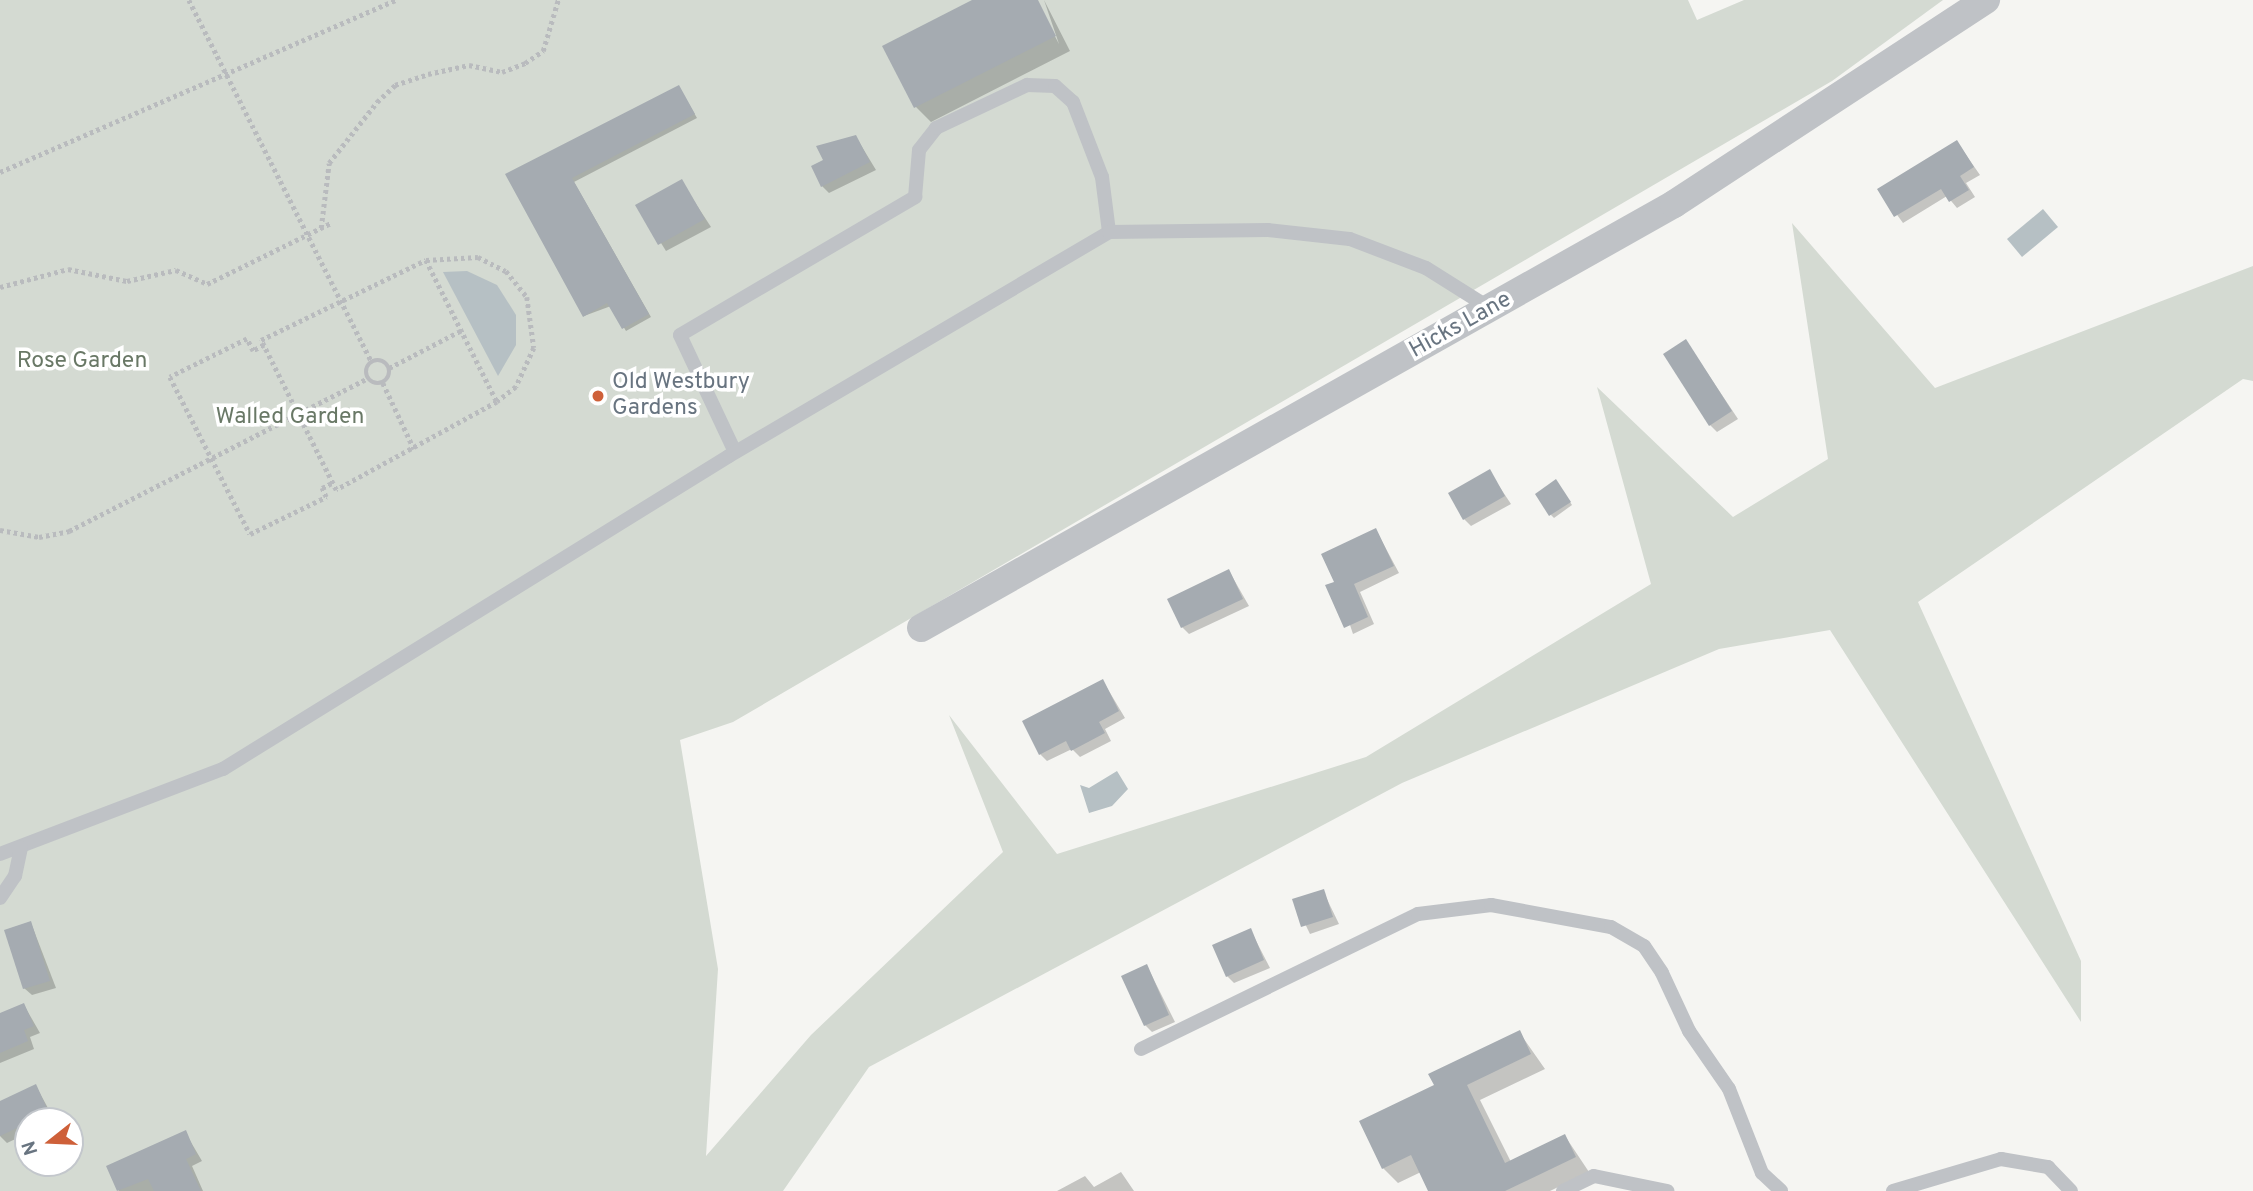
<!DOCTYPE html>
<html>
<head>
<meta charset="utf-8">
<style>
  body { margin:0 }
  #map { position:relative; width:2253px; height:1191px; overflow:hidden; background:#f5f5f2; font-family:Overpass,sans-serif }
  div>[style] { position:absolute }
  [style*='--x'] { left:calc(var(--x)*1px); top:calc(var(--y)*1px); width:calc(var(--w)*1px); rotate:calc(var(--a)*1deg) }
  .green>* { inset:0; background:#d4dad2 }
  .water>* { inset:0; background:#b6c0c4 }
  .shadow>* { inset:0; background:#0003 }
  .building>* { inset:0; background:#a5abb1 }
  .path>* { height:4.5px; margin-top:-2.25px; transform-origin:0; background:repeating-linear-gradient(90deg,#b9bbbe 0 3.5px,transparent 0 7px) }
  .path>.ring { margin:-2.25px; padding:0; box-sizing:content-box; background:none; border:4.5px solid #b9bbbe; border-radius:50% }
  .lane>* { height:14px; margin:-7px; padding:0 7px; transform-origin:7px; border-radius:7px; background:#bfc2c6 }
  .street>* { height:28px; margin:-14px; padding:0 14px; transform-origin:14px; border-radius:14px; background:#bfc2c6 }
  .dots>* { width:19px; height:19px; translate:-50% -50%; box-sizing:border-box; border:4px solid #fff; border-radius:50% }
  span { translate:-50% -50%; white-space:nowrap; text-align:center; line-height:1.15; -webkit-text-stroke:7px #fff; paint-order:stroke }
  .street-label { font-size:23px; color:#687480 }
  .park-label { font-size:23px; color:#697866 }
  .poi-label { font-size:23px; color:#687480 }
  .left { translate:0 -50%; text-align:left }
  .north { position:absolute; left:14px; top:1107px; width:70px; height:70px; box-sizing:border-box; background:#fff; border:2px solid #c3c7cc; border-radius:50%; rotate:252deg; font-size:19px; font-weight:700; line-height:28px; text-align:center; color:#687480 }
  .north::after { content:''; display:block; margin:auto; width:24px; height:32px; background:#ce6039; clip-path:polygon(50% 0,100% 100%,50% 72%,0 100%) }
</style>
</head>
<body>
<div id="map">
  <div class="green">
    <i style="clip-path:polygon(evenodd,0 0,1688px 0,1697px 20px,1744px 0,1943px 0,1832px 81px,733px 722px,680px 740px,718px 969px,706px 1156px,811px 1035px,1003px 852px,949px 715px,1057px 854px,1366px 757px,1651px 584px,1597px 387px,1733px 517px,1828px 459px,1792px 223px,1935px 388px,2253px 266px,2253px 381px,2243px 379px,1918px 602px,2081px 961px,2081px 1022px,1830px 630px,1719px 649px,1402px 783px,869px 1067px,783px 1191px,0 1191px,0 0,28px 1121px,70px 1121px,70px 1163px,28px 1163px,28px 1121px)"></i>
  </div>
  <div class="water">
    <i style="clip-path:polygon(2043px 209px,2058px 227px,2022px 257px,2007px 239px)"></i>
    <i style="clip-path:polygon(467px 271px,497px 285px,516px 315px,516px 345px,498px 376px,443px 272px)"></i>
    <i style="clip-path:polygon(1117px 771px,1128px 789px,1112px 806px,1089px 813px,1080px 785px,1089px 788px)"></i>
  </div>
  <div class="shadow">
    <i style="clip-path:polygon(976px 0,1036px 0,1059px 44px,1044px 0,1070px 51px,931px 122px,916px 107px,885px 47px)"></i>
    <i style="clip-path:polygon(679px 87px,697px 118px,574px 182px,651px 317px,626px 331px,611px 306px,584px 316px,508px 175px)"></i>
    <i style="clip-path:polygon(856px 137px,876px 170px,829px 193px,822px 186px,825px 161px,818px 147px)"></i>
    <i style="clip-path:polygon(1957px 142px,1980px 175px,1966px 183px,1975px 197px,1957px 208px,1947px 196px,1903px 223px,1879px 190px)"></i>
    <i style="clip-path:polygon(681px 181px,711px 227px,666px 251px,638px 206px)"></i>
    <i style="clip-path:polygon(1686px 341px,1738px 419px,1717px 432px,1710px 425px)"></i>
    <i style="clip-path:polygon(1489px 471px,1511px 504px,1471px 526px,1464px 519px)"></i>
    <i style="clip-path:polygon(1559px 485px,1572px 505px,1554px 518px,1551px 515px)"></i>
    <i style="clip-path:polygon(1376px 530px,1399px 573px,1360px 592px,1374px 624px,1353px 634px,1336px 583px)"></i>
    <i style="clip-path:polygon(1229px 571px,1249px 606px,1189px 634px,1182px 627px)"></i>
    <i style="clip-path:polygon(1103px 681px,1125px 718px,1105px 729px,1111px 741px,1080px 757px,1072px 749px,1047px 761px,1040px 754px)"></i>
    <i style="clip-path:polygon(1323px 891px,1339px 924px,1310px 934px,1294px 901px)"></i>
    <i style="clip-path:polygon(31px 923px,56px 988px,32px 995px,24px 988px)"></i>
    <i style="clip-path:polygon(1251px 931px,1270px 968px,1234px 983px,1227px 976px)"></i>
    <i style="clip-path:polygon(1147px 966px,1175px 1022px,1152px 1032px,1145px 1025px)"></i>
    <i style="clip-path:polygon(24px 1005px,40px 1033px,30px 1037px,34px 1049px,0 1063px,0 1015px)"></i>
    <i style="clip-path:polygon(1519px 1032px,1545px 1069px,1480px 1100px,1511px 1162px,1565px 1136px,1589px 1172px,1550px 1191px,1430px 1191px,1421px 1172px,1398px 1183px,1383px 1168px,1436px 1086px)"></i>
    <i style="clip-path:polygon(36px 1086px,55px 1121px,28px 1121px,28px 1133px,7px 1143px,0 1136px,0 1103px)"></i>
    <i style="clip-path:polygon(185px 1132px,202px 1161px,192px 1166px,203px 1191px,119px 1191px,108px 1167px)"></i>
    <i style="clip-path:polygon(1121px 1172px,1134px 1191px,1057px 1191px,1085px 1176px,1094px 1187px)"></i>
  </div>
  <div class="building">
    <i style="clip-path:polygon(972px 0,1038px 0,1056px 36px,914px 108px,882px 46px)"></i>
    <i style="clip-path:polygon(679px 85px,695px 114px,572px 178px,649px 314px,622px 329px,607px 303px,583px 317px,505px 174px)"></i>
    <i style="clip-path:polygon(856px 135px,870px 162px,821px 187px,811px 166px,823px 160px,816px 146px)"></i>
    <i style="clip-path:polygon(1957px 140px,1974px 167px,1960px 176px,1969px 190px,1949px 202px,1941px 189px,1894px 217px,1877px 189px)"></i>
    <i style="clip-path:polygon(682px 179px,705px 219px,658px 245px,635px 205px)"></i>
    <i style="clip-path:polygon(1686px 339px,1732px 411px,1709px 426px,1663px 354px)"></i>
    <i style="clip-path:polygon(1490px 469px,1505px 496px,1463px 520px,1448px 493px)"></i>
    <i style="clip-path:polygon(1556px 479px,1571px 502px,1549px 516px,1535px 494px)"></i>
    <i style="clip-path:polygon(1376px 528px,1394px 566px,1354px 584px,1368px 617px,1344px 628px,1325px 585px,1334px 582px,1321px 554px)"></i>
    <i style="clip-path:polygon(1229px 569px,1243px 599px,1181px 628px,1167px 599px)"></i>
    <i style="clip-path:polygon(1103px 679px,1119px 711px,1099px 722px,1105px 733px,1071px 751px,1066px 741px,1039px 755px,1022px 721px)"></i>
    <i style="clip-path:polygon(1324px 889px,1333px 917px,1301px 927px,1292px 899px)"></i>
    <i style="clip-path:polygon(31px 921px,50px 981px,23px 989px,4px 930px)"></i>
    <i style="clip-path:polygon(1251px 928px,1264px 960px,1226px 977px,1212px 945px)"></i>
    <i style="clip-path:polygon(1147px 964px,1169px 1015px,1144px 1026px,1121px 976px)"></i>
    <i style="clip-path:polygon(24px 1003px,34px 1026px,24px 1030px,28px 1041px,0 1053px,0 1013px)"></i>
    <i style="clip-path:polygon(1520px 1030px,1531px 1054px,1467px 1085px,1505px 1163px,1565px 1134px,1576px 1157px,1505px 1191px,1428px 1191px,1411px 1155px,1382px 1169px,1359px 1121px,1434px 1085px,1428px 1074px)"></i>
    <i style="clip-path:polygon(36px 1084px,49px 1113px,0 1136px,0 1101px)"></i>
    <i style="clip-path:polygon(186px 1130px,196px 1154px,186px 1159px,201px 1191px,154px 1191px,148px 1179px,117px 1191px,106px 1166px)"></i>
  </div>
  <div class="path">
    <i style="--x:189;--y:0;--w:406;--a:63.2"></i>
    <i style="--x:0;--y:172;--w:431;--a:-23.5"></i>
    <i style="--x:321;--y:228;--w:65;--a:-83"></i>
    <i style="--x:329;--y:163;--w:78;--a:-51.8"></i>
    <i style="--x:377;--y:102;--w:25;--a:-43"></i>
    <i style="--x:395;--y:85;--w:35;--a:-18"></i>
    <i style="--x:428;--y:74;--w:42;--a:-12.4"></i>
    <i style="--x:469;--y:65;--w:34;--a:12"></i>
    <i style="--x:502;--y:72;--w:25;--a:-21"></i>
    <i style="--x:525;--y:63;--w:22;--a:-34"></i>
    <i style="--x:543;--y:51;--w:53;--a:-73.6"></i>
    <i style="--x:426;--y:260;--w:159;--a:63.4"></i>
    <i style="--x:497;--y:402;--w:183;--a:151.3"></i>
    <i style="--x:336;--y:490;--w:168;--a:-116.6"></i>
    <i style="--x:261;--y:340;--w:183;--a:-25.9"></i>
    <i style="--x:426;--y:260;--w:52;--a:-3.3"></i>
    <i style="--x:478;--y:257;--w:31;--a:27"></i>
    <i style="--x:506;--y:271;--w:33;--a:51"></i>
    <i style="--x:527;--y:297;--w:51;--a:82.2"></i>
    <i style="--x:534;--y:348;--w:43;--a:114.8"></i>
    <i style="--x:516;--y:387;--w:24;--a:142"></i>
    <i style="--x:0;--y:287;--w:70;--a:-14.8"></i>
    <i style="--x:68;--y:269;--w:60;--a:11.5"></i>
    <i style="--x:127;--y:281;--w:50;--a:-12.7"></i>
    <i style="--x:176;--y:270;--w:34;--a:24"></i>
    <i style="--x:207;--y:284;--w:138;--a:-26.2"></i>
    <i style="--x:264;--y:345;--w:13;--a:151"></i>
    <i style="--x:253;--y:351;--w:13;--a:-117"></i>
    <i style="--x:247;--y:339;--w:86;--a:153.7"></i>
    <i style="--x:170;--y:377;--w:176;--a:63"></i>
    <i style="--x:250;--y:534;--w:85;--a:-26"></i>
    <i style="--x:326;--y:497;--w:10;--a:-114"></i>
    <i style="--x:322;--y:488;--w:11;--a:-27"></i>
    <i class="ring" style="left:366px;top:360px;width:19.5px;height:19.5px"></i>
    <i style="--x:389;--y:368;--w:82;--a:-27.5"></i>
    <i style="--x:383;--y:383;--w:73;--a:64.8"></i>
    <i style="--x:0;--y:530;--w:40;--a:10"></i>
    <i style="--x:39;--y:537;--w:31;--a:-11"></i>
    <i style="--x:69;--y:531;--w:336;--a:-27.1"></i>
  </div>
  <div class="lane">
    <i style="--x:735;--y:452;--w:129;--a:-115.2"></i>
    <i style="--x:680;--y:335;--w:273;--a:-30.4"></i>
    <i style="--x:915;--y:197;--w:47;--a:-85.1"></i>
    <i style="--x:919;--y:150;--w:28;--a:-52"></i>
    <i style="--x:936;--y:128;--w:101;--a:-25.3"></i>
    <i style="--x:1027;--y:85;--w:28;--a:2"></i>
    <i style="--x:1055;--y:86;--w:24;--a:42"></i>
    <i style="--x:1073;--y:102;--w:80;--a:68.9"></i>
    <i style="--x:1102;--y:177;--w:55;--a:82.7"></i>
    <i style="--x:0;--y:854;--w:239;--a:-20.9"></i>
    <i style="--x:223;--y:769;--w:595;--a:-31.74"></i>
    <i style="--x:729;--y:456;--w:441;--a:-30.5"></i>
    <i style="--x:1109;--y:232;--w:159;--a:-0.7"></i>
    <i style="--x:1268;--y:230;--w:82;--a:6.3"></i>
    <i style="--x:1350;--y:239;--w:81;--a:20.9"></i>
    <i style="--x:1426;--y:268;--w:77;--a:32.2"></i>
    <i style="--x:0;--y:898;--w:27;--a:-56"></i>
    <i style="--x:15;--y:876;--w:29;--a:-78"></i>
    <i style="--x:1141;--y:1049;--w:308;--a:-26"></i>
    <i style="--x:1418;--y:914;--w:74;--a:-7"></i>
    <i style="--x:1491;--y:905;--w:122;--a:10.4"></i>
    <i style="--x:1611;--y:927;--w:38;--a:30"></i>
    <i style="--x:1644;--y:946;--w:32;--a:56"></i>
    <i style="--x:1662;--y:973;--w:64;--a:65"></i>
    <i style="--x:1689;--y:1031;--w:70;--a:55.4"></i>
    <i style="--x:1729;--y:1089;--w:90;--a:68.6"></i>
    <i style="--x:1762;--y:1173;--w:26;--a:43"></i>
    <i style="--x:1563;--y:1191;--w:34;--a:-26"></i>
    <i style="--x:1594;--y:1176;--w:75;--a:11.6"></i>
    <i style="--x:1893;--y:1191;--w:113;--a:-16.5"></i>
    <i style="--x:2001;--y:1159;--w:48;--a:9.7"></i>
    <i style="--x:2048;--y:1167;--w:33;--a:46"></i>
  </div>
  <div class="street">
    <i style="--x:921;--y:628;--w:864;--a:-29.38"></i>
    <i style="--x:1674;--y:204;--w:373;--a:-33.2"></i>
  </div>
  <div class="dots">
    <i style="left:598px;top:396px;background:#ce6039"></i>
  </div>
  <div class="street-label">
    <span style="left:1461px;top:326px;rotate:-29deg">Hicks Lane</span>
  </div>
  <div class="park-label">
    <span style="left:82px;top:362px">Rose Garden</span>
    <span style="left:290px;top:418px">Walled Garden</span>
  </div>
  <div class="poi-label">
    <span class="left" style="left:612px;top:396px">Old Westbury<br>Gardens</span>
  </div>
  <div class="north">N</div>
</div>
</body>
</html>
